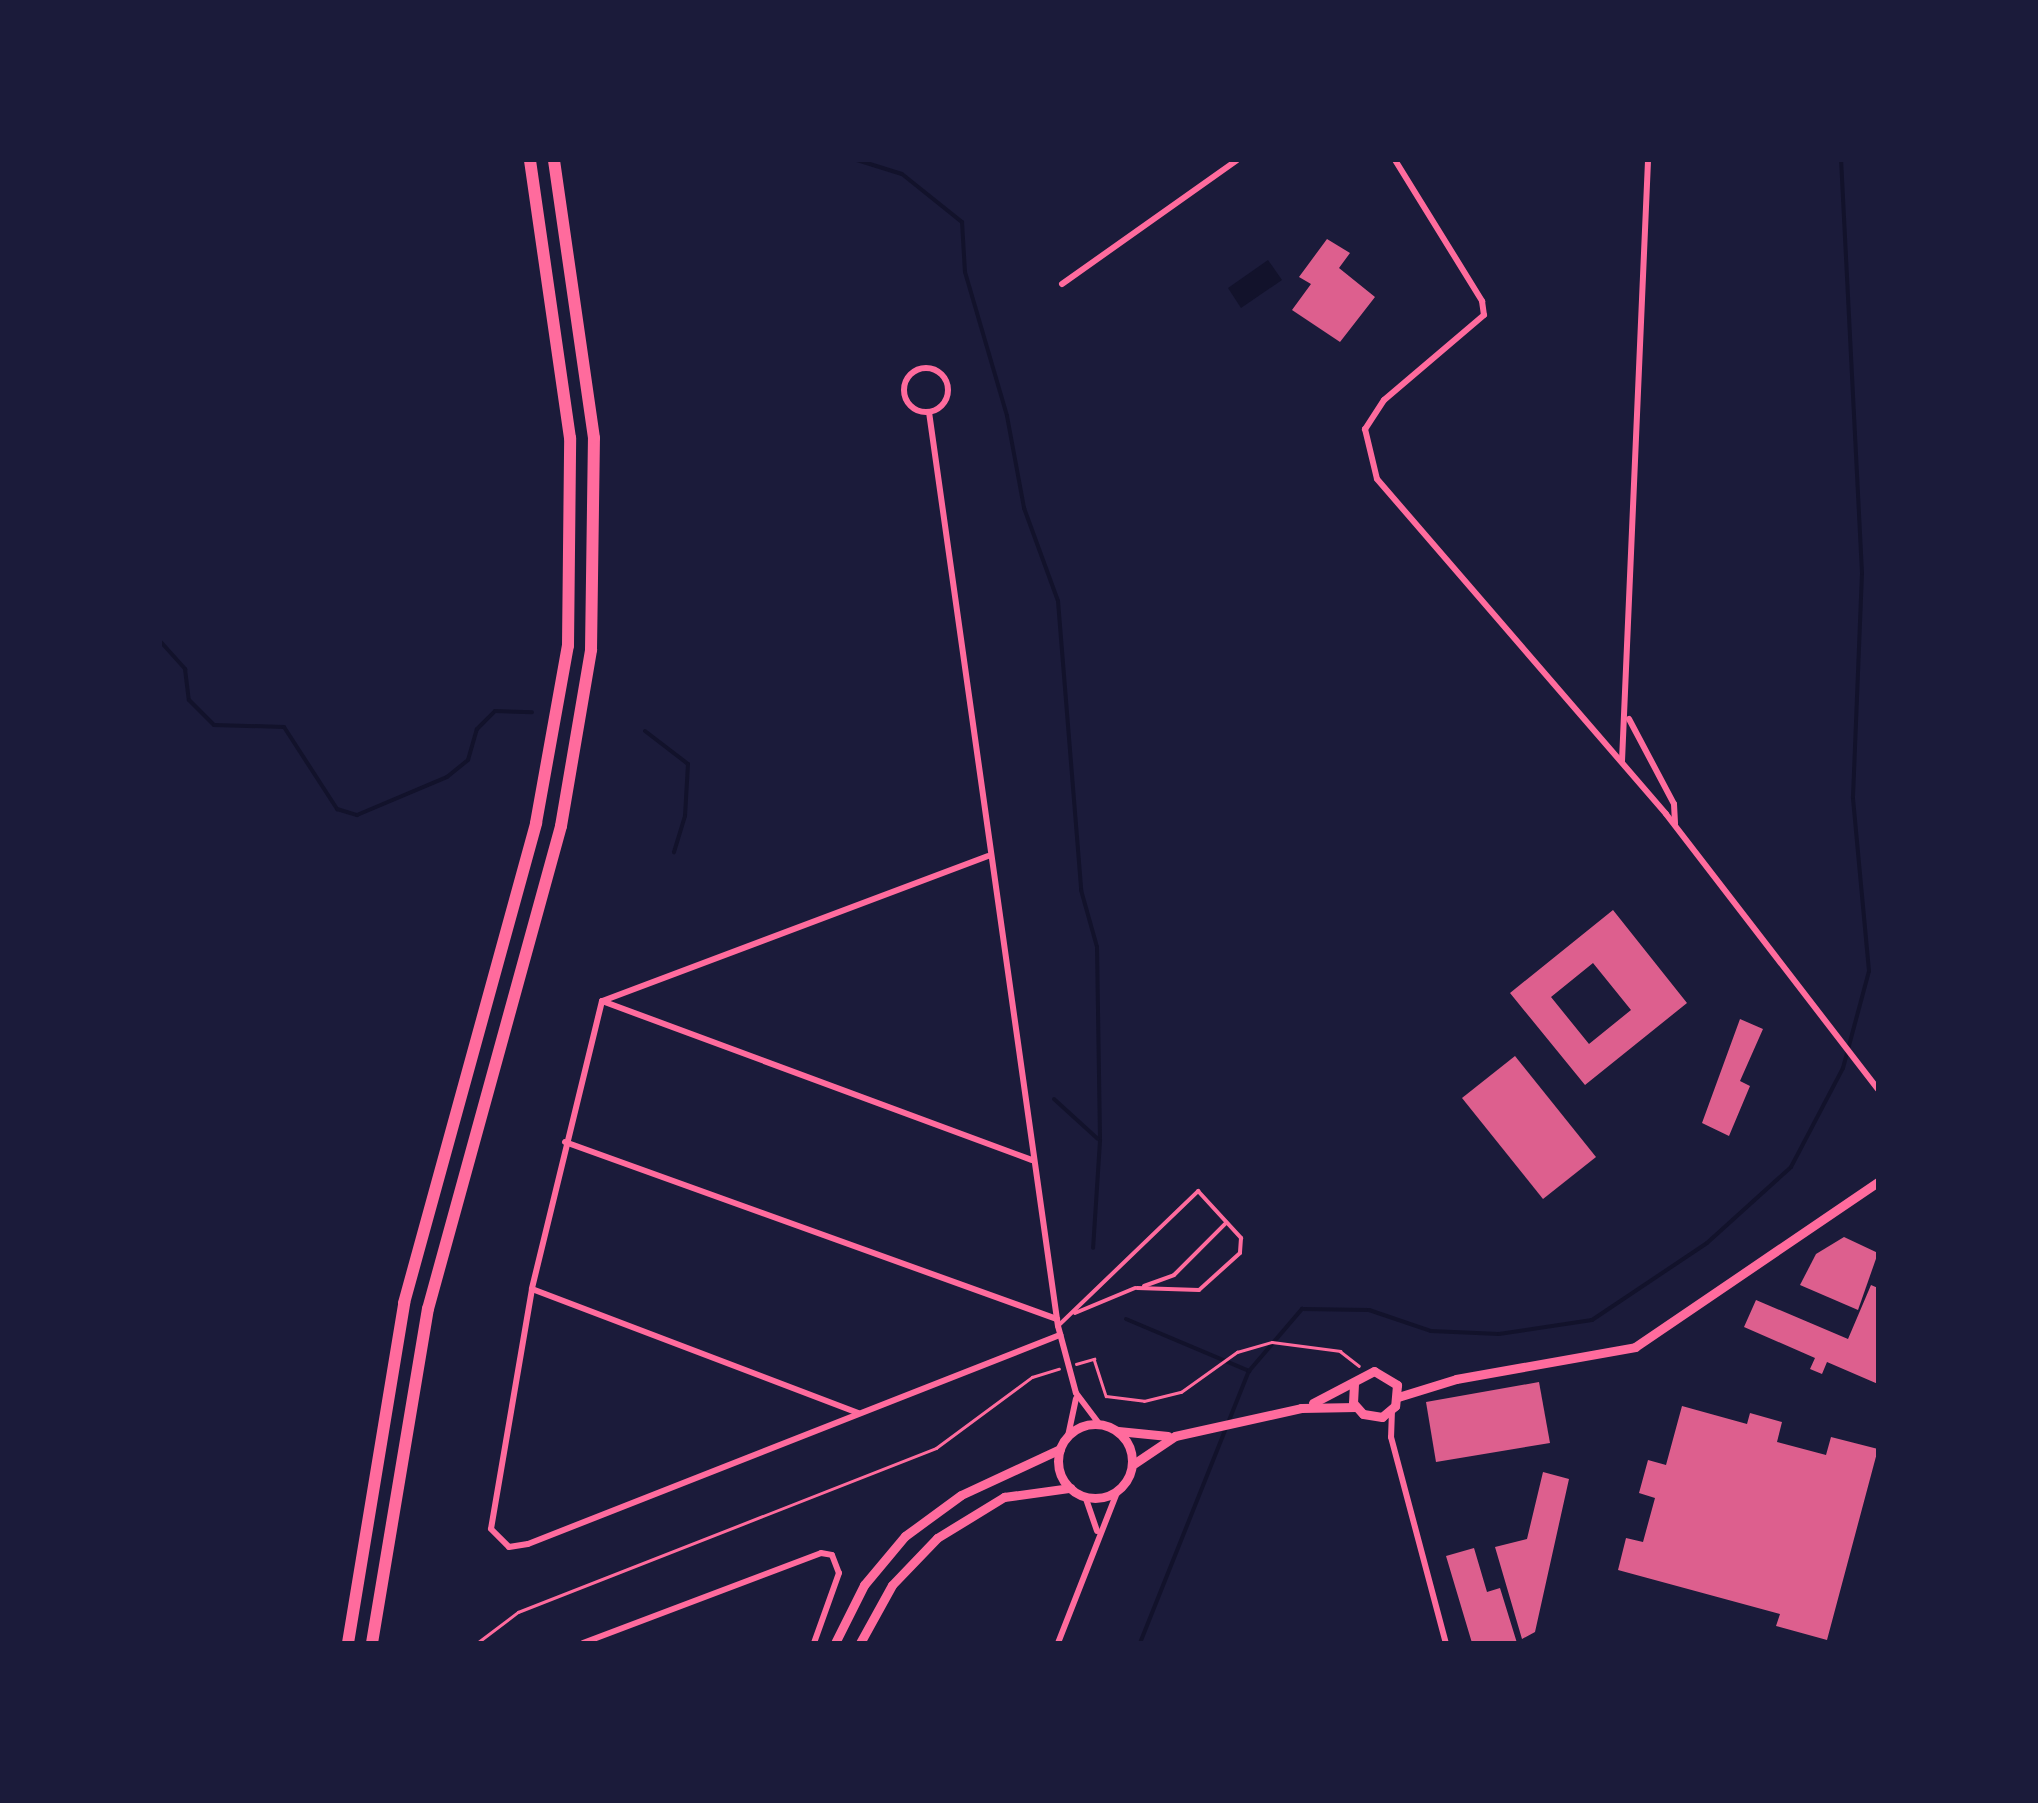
<!DOCTYPE html>
<html>
<head>
<meta charset="utf-8">
<style>
  body { margin:0 }
  #map { position:relative; width:2038px; height:1803px; overflow:hidden; background:#1b1b3a; font-family:"Open Sans",sans-serif }
  div>[style] { position:absolute }
  [style*='--x'] { left:calc(var(--x)*1px); top:calc(var(--y)*1px); width:calc(var(--w)*1px); rotate:calc(var(--a)*1deg) }
  .water>* { inset:0; background:#12122b }
  .stream>* { height:4px; margin:-2px; padding:0 2px; transform-origin:2px; border-radius:2px; background:#12122b }
  .building>* { inset:0; background:#dd5f8e }
  .path>* { height:2.5px; margin:-1.25px; padding:0 1.25px; transform-origin:1.25px; border-radius:1.25px; background:#ff6b9d }
  .service>* { height:4px; margin:-2px; padding:0 2px; transform-origin:2px; border-radius:2px; background:#ff6b9d }
  .minor>* { height:6px; margin:-3px; padding:0 3px; transform-origin:3px; border-radius:3px; background:#ff6b9d }
  .minor>.ring { margin:-3px; padding:0; box-sizing:content-box; background:none; border:6px solid #ff6b9d; border-radius:50% }
  .tertiary>* { height:9px; margin:-4.5px; padding:0 4.5px; transform-origin:4.5px; border-radius:4.5px; background:#ff6b9d }
  .tertiary>.ring { margin:-4.5px; padding:0; box-sizing:content-box; background:none; border:9px solid #ff6b9d; border-radius:50% }
  .motorway>* { height:12px; margin:-6px; padding:0 6px; transform-origin:6px; border-radius:6px; background:#ff6b9d }
  span { translate:-50% -50%; white-space:nowrap; text-align:center; line-height:1.15; -webkit-text-stroke:10px #1b1b3a; paint-order:stroke }
  .frame { position:absolute; inset:0; border:162px solid #1b1b3a; pointer-events:none }
</style>
</head>
<body>
<div id="map">
  <div class="water">
    <i style="clip-path:polygon(1268px 260px,1282px 280px,1241px 308px,1228px 288px)"></i>
  </div>
  <div class="stream">
    <i style="--x:857;--y:160;--w:47;--a:17.3"></i>
    <i style="--x:902;--y:174;--w:77;--a:38.7"></i>
    <i style="--x:962;--y:222;--w:50;--a:86.6"></i>
    <i style="--x:965;--y:272;--w:150;--a:73.7"></i>
    <i style="--x:1007;--y:416;--w:94;--a:79.5"></i>
    <i style="--x:1024;--y:508;--w:99;--a:69.9"></i>
    <i style="--x:1058;--y:601;--w:290;--a:85.4"></i>
    <i style="--x:1081;--y:890;--w:59;--a:74.3"></i>
    <i style="--x:1097;--y:947;--w:194;--a:89.1"></i>
    <i style="--x:1100;--y:1141;--w:107;--a:93.7"></i>
    <i style="--x:160;--y:641;--w:38;--a:48"></i>
    <i style="--x:185;--y:669;--w:31;--a:83"></i>
    <i style="--x:189;--y:700;--w:35;--a:45"></i>
    <i style="--x:214;--y:725;--w:70;--a:1.6"></i>
    <i style="--x:284;--y:727;--w:98;--a:57.1"></i>
    <i style="--x:337;--y:809;--w:21;--a:17"></i>
    <i style="--x:357;--y:815;--w:98;--a:-22.9"></i>
    <i style="--x:447;--y:777;--w:27;--a:-39"></i>
    <i style="--x:468;--y:760;--w:32;--a:-74"></i>
    <i style="--x:477;--y:729;--w:25;--a:-45"></i>
    <i style="--x:495;--y:711;--w:37;--a:2"></i>
    <i style="--x:645;--y:731;--w:54;--a:37.5"></i>
    <i style="--x:688;--y:764;--w:52;--a:93.3"></i>
    <i style="--x:685;--y:816;--w:38;--a:107"></i>
    <i style="--x:1054;--y:1099;--w:59;--a:42.3"></i>
    <i style="--x:1126;--y:1319;--w:134;--a:22.9"></i>
    <i style="--x:1140;--y:1643;--w:293;--a:-68.2"></i>
    <i style="--x:1249;--y:1371;--w:82;--a:-49.5"></i>
    <i style="--x:1302;--y:1309;--w:67;--a:0.9"></i>
    <i style="--x:1369;--y:1310;--w:65;--a:18.7"></i>
    <i style="--x:1431;--y:1331;--w:68;--a:2.5"></i>
    <i style="--x:1499;--y:1334;--w:94;--a:-8.6"></i>
    <i style="--x:1592;--y:1320;--w:138;--a:-33.8"></i>
    <i style="--x:1707;--y:1243;--w:113;--a:-42.1"></i>
    <i style="--x:1791;--y:1167;--w:112;--a:-62.3"></i>
    <i style="--x:1843;--y:1068;--w:100;--a:-75"></i>
    <i style="--x:1869;--y:971;--w:175;--a:-95.3"></i>
    <i style="--x:1853;--y:797;--w:224;--a:-87.7"></i>
    <i style="--x:1862;--y:573;--w:414;--a:-92.9"></i>
  </div>
  <div class="building">
    <i style="clip-path:polygon(1327px 239px,1350px 253px,1339px 268px,1375px 297px,1340px 342px,1292px 310px,1311px 284px,1299px 277px)"></i>
    <i style="clip-path:polygon(evenodd,1613px 910px,1687px 1003px,1585px 1085px,1510px 993px,1613px 910px,1593px 963px,1631px 1010px,1589px 1044px,1551px 997px,1593px 963px)"></i>
    <i style="clip-path:polygon(1740px 1019px,1763px 1029px,1740px 1081px,1750px 1086px,1729px 1136px,1702px 1123px)"></i>
    <i style="clip-path:polygon(1515px 1056px,1596px 1157px,1543px 1199px,1462px 1098px)"></i>
    <i style="clip-path:polygon(1844px 1237px,1878px 1253px,1858px 1310px,1800px 1285px,1816px 1254px)"></i>
    <i style="clip-path:polygon(1871px 1285px,1878px 1288px,1878px 1384px,1827px 1362px,1822px 1374px,1810px 1369px,1815px 1358px,1744px 1327px,1756px 1300px,1848px 1339px)"></i>
    <i style="clip-path:polygon(1539px 1382px,1550px 1443px,1436px 1462px,1426px 1402px)"></i>
    <i style="clip-path:polygon(1682px 1406px,1747px 1424px,1750px 1413px,1782px 1422px,1777px 1442px,1826px 1455px,1831px 1437px,1878px 1449px,1827px 1640px,1776px 1626px,1780px 1614px,1618px 1570px,1626px 1538px,1643px 1542px,1655px 1498px,1639px 1493px,1648px 1460px,1666px 1465px)"></i>
    <i style="clip-path:polygon(1543px 1472px,1569px 1479px,1535px 1632px,1522px 1639px,1495px 1547px,1527px 1539px)"></i>
    <i style="clip-path:polygon(1474px 1548px,1487px 1592px,1500px 1588px,1517px 1643px,1472px 1643px,1446px 1556px)"></i>
  </div>
  <div class="path">
    <i style="--x:1076;--y:1364;--w:19;--a:-16"></i>
    <i style="--x:1094;--y:1359;--w:39;--a:72"></i>
    <i style="--x:1106;--y:1396;--w:38;--a:7"></i>
    <i style="--x:1144;--y:1401;--w:38;--a:-14"></i>
    <i style="--x:1181;--y:1392;--w:69;--a:-35.5"></i>
    <i style="--x:1237;--y:1352;--w:36;--a:-16"></i>
    <i style="--x:1272;--y:1342;--w:69;--a:7.5"></i>
    <i style="--x:1340;--y:1351;--w:24;--a:38"></i>
    <i style="--x:477;--y:1643;--w:51;--a:-37.1"></i>
    <i style="--x:518;--y:1612;--w:449;--a:-21.4"></i>
    <i style="--x:936;--y:1448;--w:119;--a:-36.5"></i>
    <i style="--x:1032;--y:1377;--w:28;--a:-17"></i>
  </div>
  <div class="service">
    <i style="--x:1144;--y:1286;--w:32;--a:-20"></i>
    <i style="--x:1174;--y:1275;--w:74;--a:-45"></i>
    <i style="--x:1075;--y:1313;--w:65;--a:-22.6"></i>
    <i style="--x:1060;--y:1324;--w:192;--a:-43.9"></i>
    <i style="--x:1198;--y:1191;--w:64;--a:47.5"></i>
    <i style="--x:1241;--y:1238;--w:15;--a:94"></i>
    <i style="--x:1240;--y:1253;--w:55;--a:137.9"></i>
    <i style="--x:1199;--y:1290;--w:62;--a:-178.2"></i>
  </div>
  <div class="minor">
    <i style="--x:1395;--y:160;--w:166;--a:58.3"></i>
    <i style="--x:1482;--y:301;--w:14;--a:82"></i>
    <i style="--x:1484;--y:315;--w:131;--a:139.6"></i>
    <i style="--x:1384;--y:400;--w:35;--a:123"></i>
    <i style="--x:1365;--y:429;--w:51;--a:76.5"></i>
    <i style="--x:1377;--y:479;--w:442;--a:49.2"></i>
    <i style="--x:1666;--y:814;--w:347;--a:52.4"></i>
    <i style="--x:1062;--y:284;--w:214;--a:-35.3"></i>
    <i class="ring" style="left:904px;top:368px;width:38px;height:38px"></i>
    <i style="--x:929;--y:412;--w:923;--a:81.97"></i>
    <i style="--x:1058;--y:1326;--w:69;--a:75"></i>
    <i style="--x:1076;--y:1393;--w:40;--a:53"></i>
    <i style="--x:1629;--y:719;--w:96;--a:62.1"></i>
    <i style="--x:1674;--y:804;--w:20;--a:87"></i>
    <i style="--x:1622;--y:761;--w:602;--a:-87.52"></i>
    <i style="--x:988;--y:856;--w:412;--a:159.4"></i>
    <i style="--x:602;--y:1001;--w:296;--a:103.7"></i>
    <i style="--x:532;--y:1289;--w:243;--a:99.7"></i>
    <i style="--x:491;--y:1529;--w:25;--a:45"></i>
    <i style="--x:509;--y:1547;--w:19;--a:-9"></i>
    <i style="--x:528;--y:1544;--w:572;--a:-21.45"></i>
    <i style="--x:602;--y:1001;--w:458;--a:20.3"></i>
    <i style="--x:565;--y:1142;--w:523;--a:19.79"></i>
    <i style="--x:532;--y:1289;--w:349;--a:20.8"></i>
    <i style="--x:1392;--y:1410;--w:27;--a:92"></i>
    <i style="--x:1391;--y:1437;--w:213;--a:75.1"></i>
    <i style="--x:1068;--y:1436;--w:38;--a:-78"></i>
    <i style="--x:1085;--y:1496;--w:37;--a:71"></i>
    <i style="--x:583;--y:1643;--w:254;--a:-20.7"></i>
    <i style="--x:821;--y:1553;--w:11;--a:10"></i>
    <i style="--x:832;--y:1555;--w:19;--a:69"></i>
    <i style="--x:839;--y:1573;--w:74;--a:109.7"></i>
    <i style="--x:1058;--y:1643;--w:164;--a:-68.6"></i>
  </div>
  <div class="tertiary">
    <i style="--x:1398;--y:1397;--w:61;--a:-17.2"></i>
    <i style="--x:1456;--y:1379;--w:182;--a:-10.1"></i>
    <i style="--x:1635;--y:1347;--w:294;--a:-34.2"></i>
    <i style="--x:1313;--y:1403;--w:69;--a:-27.7"></i>
    <i style="--x:1374;--y:1371;--w:27;--a:31"></i>
    <i style="--x:1397;--y:1385;--w:21;--a:95"></i>
    <i style="--x:1395;--y:1406;--w:17;--a:140"></i>
    <i style="--x:1382;--y:1417;--w:19;--a:-171"></i>
    <i style="--x:1363;--y:1414;--w:15;--a:-132"></i>
    <i style="--x:1353;--y:1403;--w:19;--a:-87"></i>
    <i class="ring" style="left:1058px;top:1424px;width:65px;height:65px"></i>
    <i style="--x:1118;--y:1431;--w:50;--a:5.7"></i>
    <i style="--x:1132;--y:1465;--w:52;--a:-34"></i>
    <i style="--x:1175;--y:1436;--w:129;--a:-12.5"></i>
    <i style="--x:1301;--y:1408;--w:55;--a:-1"></i>
    <i style="--x:835;--y:1643;--w:65;--a:-63.4"></i>
    <i style="--x:864;--y:1585;--w:64;--a:-50.1"></i>
    <i style="--x:905;--y:1536;--w:69;--a:-36.2"></i>
    <i style="--x:961;--y:1495;--w:109;--a:-24.9"></i>
    <i style="--x:860;--y:1643;--w:66;--a:-61.1"></i>
    <i style="--x:892;--y:1585;--w:65;--a:-46.2"></i>
    <i style="--x:937;--y:1538;--w:79;--a:-31.5"></i>
    <i style="--x:1004;--y:1497;--w:67;--a:-7.8"></i>
  </div>
  <div class="motorway">
    <i style="--x:348;--y:1643;--w:345;--a:-80.6"></i>
    <i style="--x:404;--y:1303;--w:498;--a:-74.6"></i>
    <i style="--x:536;--y:823;--w:180;--a:-79.8"></i>
    <i style="--x:568;--y:646;--w:208;--a:-89.4"></i>
    <i style="--x:570;--y:438;--w:281;--a:-98.2"></i>
    <i style="--x:372;--y:1643;--w:339;--a:-80.5"></i>
    <i style="--x:428;--y:1309;--w:501;--a:-74.6"></i>
    <i style="--x:561;--y:826;--w:179;--a:-80.3"></i>
    <i style="--x:591;--y:650;--w:212;--a:-89.2"></i>
    <i style="--x:594;--y:438;--w:281;--a:-98.2"></i>
  </div>
  <div class="frame"></div>
</div>
</body>
</html>
